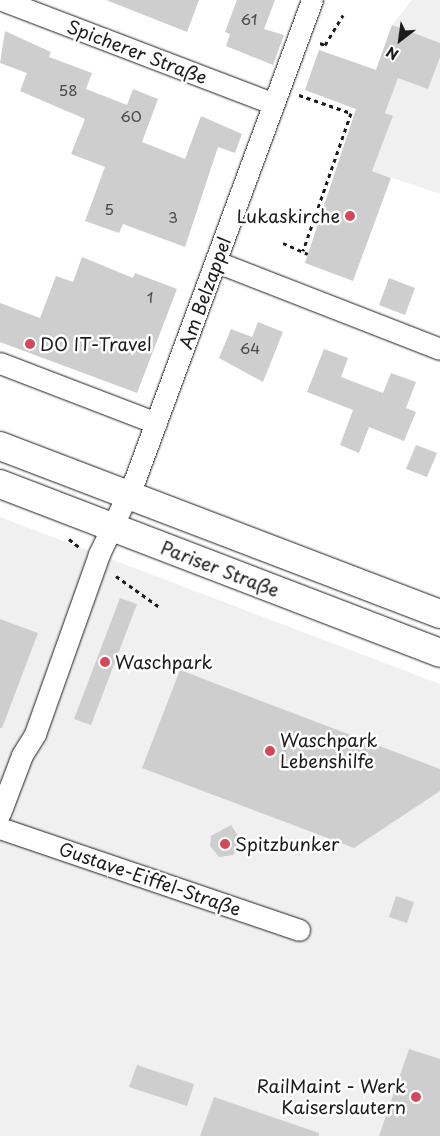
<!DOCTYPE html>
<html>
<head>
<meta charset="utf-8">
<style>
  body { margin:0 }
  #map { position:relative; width:440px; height:1136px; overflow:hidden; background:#fff; font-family:"Playpen Sans",sans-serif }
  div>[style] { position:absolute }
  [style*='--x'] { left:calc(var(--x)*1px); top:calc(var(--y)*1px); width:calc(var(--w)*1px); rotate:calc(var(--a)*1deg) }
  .built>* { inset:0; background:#f0f0f0 }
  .building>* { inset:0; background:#cecece }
  .path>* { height:3px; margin-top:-1.5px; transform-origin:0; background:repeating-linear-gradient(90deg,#1c1c1c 0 4px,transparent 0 8px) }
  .roads { filter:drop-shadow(0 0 1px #1c1c1c) drop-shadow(0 0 1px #1c1c1c) }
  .minor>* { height:21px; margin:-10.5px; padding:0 10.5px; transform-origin:10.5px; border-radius:10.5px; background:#fff }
  .primary>* { height:28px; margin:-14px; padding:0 14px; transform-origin:14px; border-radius:14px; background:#fff }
  .dots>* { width:14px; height:14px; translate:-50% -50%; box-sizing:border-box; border:2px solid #fff; border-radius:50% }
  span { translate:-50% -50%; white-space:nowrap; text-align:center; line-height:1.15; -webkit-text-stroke:5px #fff; paint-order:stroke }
  .number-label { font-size:15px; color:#484848 }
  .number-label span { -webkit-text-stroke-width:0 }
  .street-label { font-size:18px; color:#1c1c1c }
  .poi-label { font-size:18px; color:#1c1c1c }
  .right { translate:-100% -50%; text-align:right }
  .left { translate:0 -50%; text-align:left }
  .north { position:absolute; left:375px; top:15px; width:50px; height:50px; -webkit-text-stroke:4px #fff; paint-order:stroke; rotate:210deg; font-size:14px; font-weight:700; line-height:20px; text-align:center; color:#1c1c1c }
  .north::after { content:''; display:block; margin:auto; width:18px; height:22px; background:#1c1c1c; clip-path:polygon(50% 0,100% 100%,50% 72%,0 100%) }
</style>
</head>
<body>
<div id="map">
  <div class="built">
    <i style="clip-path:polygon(412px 0,440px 0,440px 194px,372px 171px,393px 116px,385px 113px,390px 101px,363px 91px,356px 109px,305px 90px,319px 50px,376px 70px,392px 25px)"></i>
    <i style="clip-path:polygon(0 517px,440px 684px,440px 1136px,0 1136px)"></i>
  </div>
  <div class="building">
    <i style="clip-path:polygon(106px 0,199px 0,187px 32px)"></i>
    <i style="clip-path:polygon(237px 0,275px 0,264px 29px,284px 35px,273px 65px,226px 46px,230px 34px,225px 32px)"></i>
    <i style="clip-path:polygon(392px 25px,440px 43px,440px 57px,428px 89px,398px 78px,385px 113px,393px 116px,372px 171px,391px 178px,353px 281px,305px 263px,356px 109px,305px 90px,319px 50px,376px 70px)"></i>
    <i style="clip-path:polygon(5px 31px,51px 52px,49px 57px,92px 73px,86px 89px,127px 105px,133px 89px,158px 99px,142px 142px,185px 159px,201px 116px,242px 134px,235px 153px,218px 147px,185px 247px,123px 224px,119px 233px,85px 221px,105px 167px,71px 154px,85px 119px,20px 91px,27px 73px,0 63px)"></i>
    <i style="clip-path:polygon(82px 257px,133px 278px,135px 273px,177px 289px,137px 393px,0 342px,0 303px,40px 318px,56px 276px,73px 282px)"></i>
    <i style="clip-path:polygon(389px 278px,415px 288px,405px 315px,379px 305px)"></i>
    <i style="clip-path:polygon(258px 322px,283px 332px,263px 382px,219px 358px,231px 329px,252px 337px)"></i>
    <i style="clip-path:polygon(324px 349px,348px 358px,341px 377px,383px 393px,391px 373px,416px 382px,406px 408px,416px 412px,404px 441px,369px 427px,359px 453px,340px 445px,353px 410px,307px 392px)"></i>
    <i style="clip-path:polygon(416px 445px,437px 453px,427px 477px,406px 469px)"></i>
    <i style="clip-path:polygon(120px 598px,137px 604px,91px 725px,74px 719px)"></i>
    <i style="clip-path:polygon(0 619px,38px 633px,2px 728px,0 728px)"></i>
    <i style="clip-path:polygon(180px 670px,440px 769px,440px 791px,354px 848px,142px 768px)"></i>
    <i style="clip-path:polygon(231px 825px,239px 837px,239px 847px,233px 855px,219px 857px,210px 846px,211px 836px)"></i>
    <i style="clip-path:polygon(396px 896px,414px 902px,407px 923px,389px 917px)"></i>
    <i style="clip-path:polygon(409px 1049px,440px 1059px,440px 1136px,379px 1136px)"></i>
    <i style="clip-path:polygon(137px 1065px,194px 1084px,187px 1106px,129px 1087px)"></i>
    <i style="clip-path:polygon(214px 1097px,319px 1133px,319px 1136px,200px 1136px)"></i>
  </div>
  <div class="path">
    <i style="--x:320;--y:43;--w:5;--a:22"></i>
    <i style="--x:325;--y:45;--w:35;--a:-59"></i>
    <i style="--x:299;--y:95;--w:55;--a:19.1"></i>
    <i style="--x:351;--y:113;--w:146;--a:109.2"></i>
    <i style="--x:283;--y:243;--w:27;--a:24"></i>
    <i style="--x:69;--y:539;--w:13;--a:39"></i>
    <i style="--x:116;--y:576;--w:52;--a:35.5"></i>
  </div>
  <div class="roads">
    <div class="minor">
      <i style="--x:2;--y:0;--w:289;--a:20.9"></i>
      <i style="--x:217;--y:262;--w:239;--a:21.3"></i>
      <i style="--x:0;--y:363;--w:167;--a:21"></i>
      <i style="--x:0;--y:813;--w:62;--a:-69.2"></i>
      <i style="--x:22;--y:755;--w:25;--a:-58"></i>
      <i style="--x:35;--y:734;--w:191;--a:-70.4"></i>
      <i style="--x:99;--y:554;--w:83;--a:-64.4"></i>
      <i style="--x:135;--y:479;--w:511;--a:-69.72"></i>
      <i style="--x:0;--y:828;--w:316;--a:18.8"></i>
    </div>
    <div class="primary">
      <i style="--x:0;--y:446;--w:471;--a:20.9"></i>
      <i style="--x:0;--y:484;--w:471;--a:21"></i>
    </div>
  </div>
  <div class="dots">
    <i style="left:350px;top:216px;background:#d1495b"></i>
    <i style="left:30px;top:344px;background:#d1495b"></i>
    <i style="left:105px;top:662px;background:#d1495b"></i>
    <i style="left:270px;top:751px;background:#d1495b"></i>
    <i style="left:225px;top:844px;background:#d1495b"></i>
    <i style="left:416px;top:1097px;background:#d1495b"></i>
  </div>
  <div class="number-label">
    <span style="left:249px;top:19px">61</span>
    <span style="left:68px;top:90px">58</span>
    <span style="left:131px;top:116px">60</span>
    <span style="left:109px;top:209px">5</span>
    <span style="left:173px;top:217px">3</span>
    <span style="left:150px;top:297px">1</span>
    <span style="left:250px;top:348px">64</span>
  </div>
  <div class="street-label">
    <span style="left:137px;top:52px;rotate:21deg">Spicherer Straße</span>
    <span style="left:205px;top:293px;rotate:-70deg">Am Belzappel</span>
    <span style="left:220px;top:569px;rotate:21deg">Pariser Straße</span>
    <span style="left:150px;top:879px;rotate:19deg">Gustave-Eiffel-Straße</span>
  </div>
  <div class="poi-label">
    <span class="right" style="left:340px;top:216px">Lukaskirche</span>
    <span class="left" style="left:40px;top:344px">DO IT-Travel</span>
    <span class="left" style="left:115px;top:662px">Waschpark</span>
    <span class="left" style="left:280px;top:751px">Waschpark<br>Lebenshilfe</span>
    <span class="left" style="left:235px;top:844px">Spitzbunker</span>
    <span class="right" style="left:406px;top:1097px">RailMaint - Werk<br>Kaiserslautern</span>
  </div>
  <div class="north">N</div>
</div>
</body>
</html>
